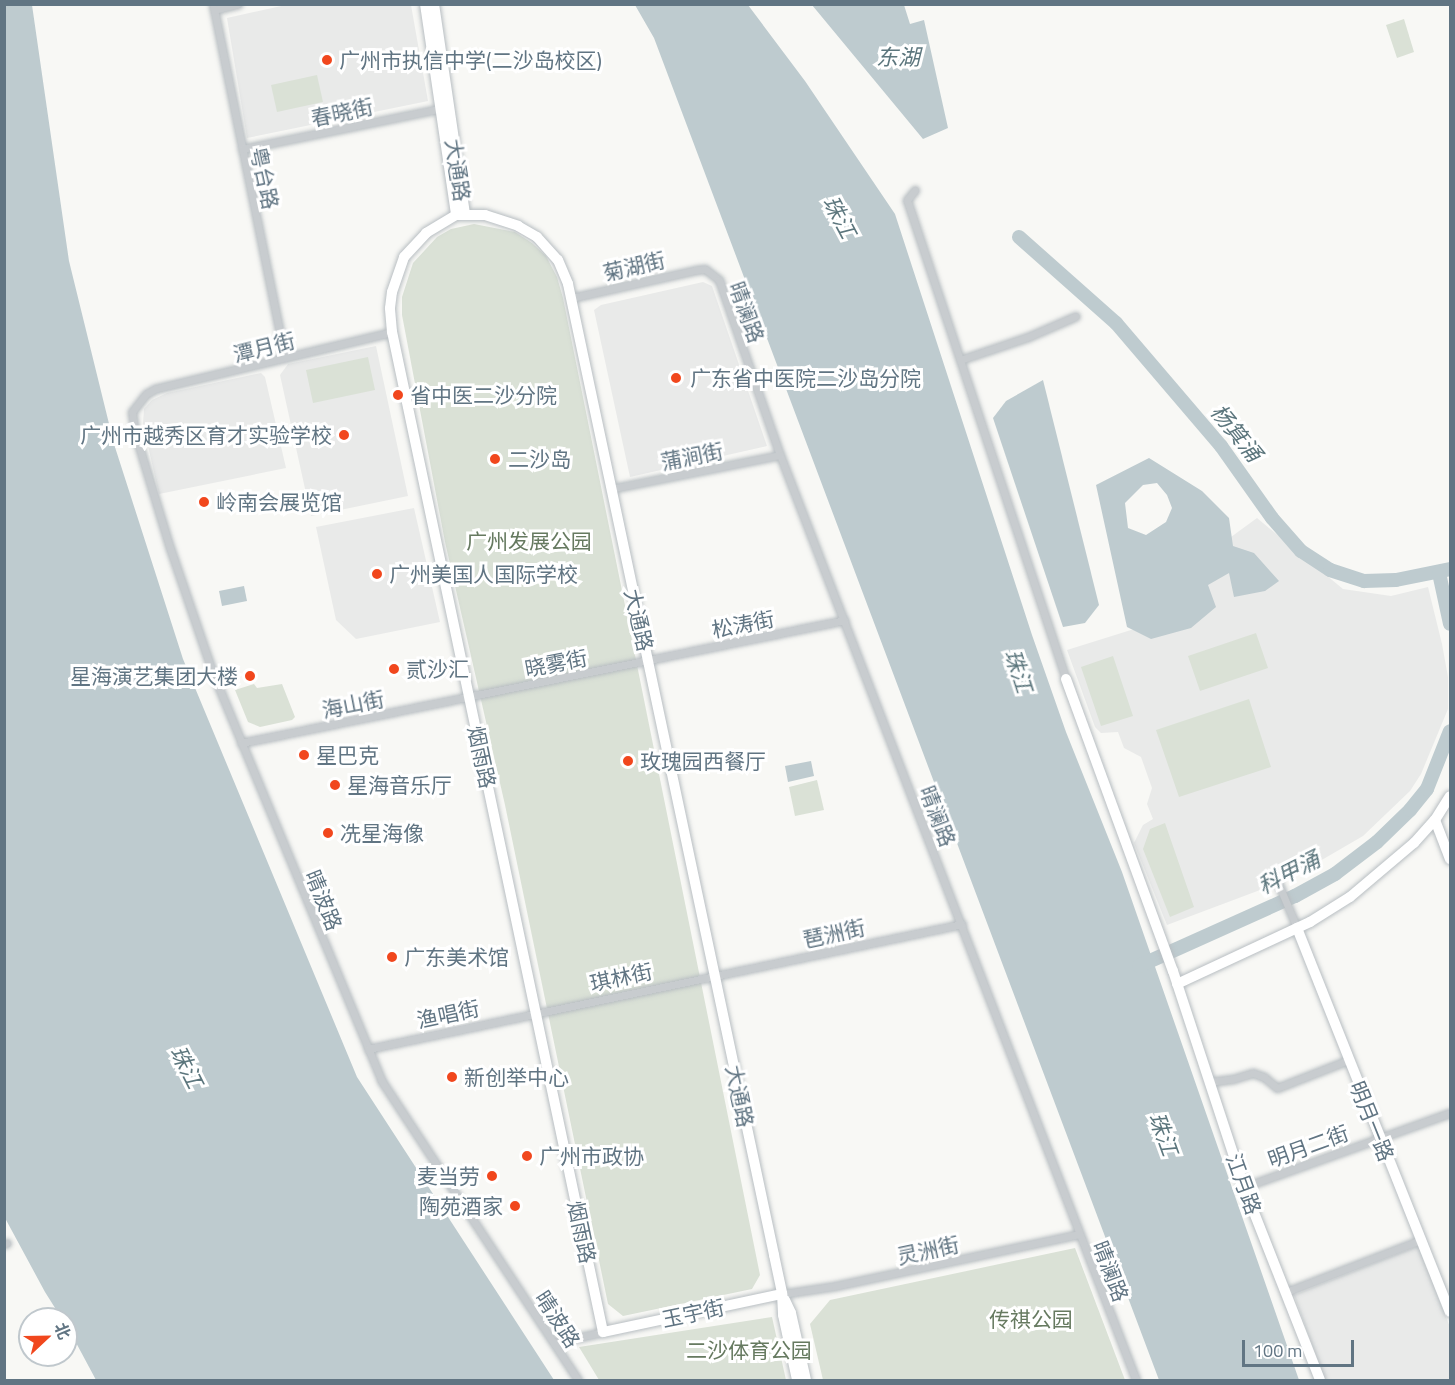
<!DOCTYPE html>
<html>
<head>
<meta charset="utf-8">
<style>
  body { margin:0 }
  #map { position:relative; width:1455px; height:1385px; overflow:hidden; background:#f8f8f5; font-family:"Titillium Web","Noto Sans SC",sans-serif }
  div>[style] { position:absolute }
  [style*='--x'] { left:calc(var(--x)*1px); top:calc(var(--y)*1px); width:calc(var(--w)*1px); rotate:calc(var(--a)*1deg) }
  .built>* { inset:0; background:#e9eae9 }
  .green>* { inset:0; background:#dae1d6 }
  .water>* { inset:0; background:#becbcf }
  .river>* { height:14px; margin:-7px; padding:0 7px; transform-origin:7px; border-radius:7px; background:#becbcf }
  .roads { filter:drop-shadow(0 0 2px #b8bec2) drop-shadow(0 0 2px #b8bec2) }
  .street>* { height:7px; margin:-3.5px; padding:0 3.5px; transform-origin:3.5px; border-radius:3.5px; background:#c8cccf }
  .secondary>* { height:10px; margin:-5px; padding:0 5px; transform-origin:5px; border-radius:5px; background:#fff }
  .dots>* { width:16px; height:16px; translate:-50% -50%; box-sizing:border-box; border:3px solid #fff; border-radius:50% }
  span { translate:-50% -50%; white-space:nowrap; text-align:center; line-height:1.15; -webkit-text-stroke:6px #fff; paint-order:stroke }
  .poi-label { font-size:21px; color:#617583 }
  .left { translate:0 -50%; text-align:left }
  .right { translate:-100% -50%; text-align:right }
  .street-label { font-size:21px; color:#617583 }
  .park-label { font-size:21px; color:#667a60 }
  .water-label { font-size:22px; color:#5c767d; font-style:italic }
  .frame { position:absolute; inset:0; border:6px solid #617583; pointer-events:none }
  .north { position:absolute; left:18px; top:1307px; width:60px; height:60px; box-sizing:border-box; background:#fff; border:2px solid #c0c8cd; border-radius:50%; rotate:68deg; font-size:16px; font-weight:700; line-height:24px; text-align:center; color:#617583 }
  .north::after { content:''; display:block; margin:auto; width:21px; height:27px; background:#f1471d; clip-path:polygon(50% 0,100% 100%,50% 72%,0 100%) }
  .scale { position:absolute; left:1242px; top:1340px; width:112px; height:27px; box-sizing:border-box; border:3px solid #617583; border-top:0; padding-left:8px; font-size:18px; line-height:21px; white-space:nowrap; color:#617583; -webkit-text-stroke:4px #fff; paint-order:stroke }
</style>
</head>
<body>
<div id="map">
  <div class="built">
    <i style="clip-path:polygon(286px 5px,411px 5px,428px 101px,247px 138px,227px 18px)"></i>
    <i style="clip-path:polygon(703px 282px,712px 286px,767px 446px,630px 477px,594px 310px,601px 305px)"></i>
    <i style="clip-path:polygon(376px 346px,408px 496px,311px 516px,280px 375px,288px 364px)"></i>
    <i style="clip-path:polygon(261px 373px,265px 377px,286px 468px,159px 494px,143px 424px,144px 409px,152px 400px,167px 393px)"></i>
    <i style="clip-path:polygon(414px 508px,440px 622px,356px 639px,336px 620px,316px 527px)"></i>
    <i style="clip-path:polygon(1257px 518px,1343px 589px,1391px 596px,1428px 587px,1442px 644px,1448px 677px,1448px 709px,1421px 774px,1410px 791px,1363px 836px,1289px 879px,1167px 925px,1134px 843px,1143px 825px,1153px 819px,1147px 804px,1152px 788px,1141px 757px,1124px 748px,1118px 732px,1101px 733px,1095px 727px,1067px 650px,1131px 630px,1158px 625px,1200px 581px,1231px 537px)"></i>
    <i style="clip-path:polygon(1418px 1246px,1450px 1327px,1450px 1380px,1325px 1380px,1294px 1295px)"></i>
  </div>
  <div class="green">
    <i style="clip-path:polygon(1404px 19px,1414px 52px,1397px 58px,1386px 25px)"></i>
    <i style="clip-path:polygon(317px 75px,323px 102px,277px 112px,271px 85px)"></i>
    <i style="clip-path:polygon(474px 224px,515px 232px,532px 243px,546px 256px,557px 277px,563px 298px,760px 1275px,752px 1289px,623px 1316px,608px 1304px,505px 805px,445px 542px,402px 315px,402px 297px,413px 263px,437px 237px,451px 229px)"></i>
    <i style="clip-path:polygon(368px 357px,375px 390px,313px 403px,306px 370px)"></i>
    <i style="clip-path:polygon(1256px 633px,1268px 668px,1200px 691px,1188px 656px)"></i>
    <i style="clip-path:polygon(1113px 656px,1133px 716px,1101px 726px,1081px 667px)"></i>
    <i style="clip-path:polygon(254px 684px,257px 688px,282px 684px,295px 717px,292px 720px,260px 727px,248px 722px,235px 690px)"></i>
    <i style="clip-path:polygon(1249px 699px,1271px 767px,1179px 797px,1156px 730px)"></i>
    <i style="clip-path:polygon(817px 780px,824px 810px,795px 816px,789px 787px)"></i>
    <i style="clip-path:polygon(1165px 823px,1194px 907px,1170px 917px,1143px 849px,1150px 829px)"></i>
    <i style="clip-path:polygon(1075px 1248px,1125px 1380px,823px 1380px,810px 1324px,830px 1300px)"></i>
    <i style="clip-path:polygon(772px 1317px,786px 1380px,599px 1380px,579px 1347px)"></i>
  </div>
  <div class="water">
    <i style="clip-path:polygon(4px 5px,32px 5px,69px 261px,114px 444px,183px 659px,357px 1077px,554px 1380px,96px 1380px,66px 1324px,66px 1319px,62px 1319px,45px 1292px,5px 1218px)"></i>
    <i style="clip-path:polygon(635px 5px,748px 5px,805px 81px,895px 214px,1032px 635px,1066px 732px,1122px 872px,1299px 1380px,1159px 1380px,654px 38px)"></i>
    <i style="clip-path:polygon(812px 5px,904px 5px,910px 24px,924px 20px,948px 128px,923px 139px)"></i>
    <i style="clip-path:polygon(1043px 380px,1099px 605px,1085px 623px,1063px 627px,993px 418px,1006px 401px)"></i>
    <i style="clip-path:polygon(evenodd,1149px 458px,1202px 491px,1229px 518px,1233px 546px,1254px 553px,1279px 581px,1265px 591px,1234px 597px,1229px 573px,1208px 585px,1216px 607px,1191px 628px,1151px 639px,1127px 627px,1096px 485px,1149px 458px,1157px 483px,1167px 495px,1172px 508px,1166px 522px,1146px 535px,1128px 528px,1125px 503px,1143px 485px,1157px 483px)"></i>
    <i style="clip-path:polygon(244px 586px,247px 601px,222px 606px,219px 591px)"></i>
    <i style="clip-path:polygon(811px 761px,814px 776px,788px 782px,785px 766px)"></i>
  </div>
  <div class="river">
    <i style="--x:1019;--y:237;--w:130;--a:41.6"></i>
    <i style="--x:1116;--y:323;--w:162;--a:49.5"></i>
    <i style="--x:1221;--y:446;--w:88;--a:54.7"></i>
    <i style="--x:1272;--y:518;--w:44;--a:48.7"></i>
    <i style="--x:1301;--y:551;--w:35;--a:33"></i>
    <i style="--x:1330;--y:570;--w:36;--a:18"></i>
    <i style="--x:1364;--y:581;--w:32;--a:-2"></i>
    <i style="--x:1396;--y:580;--w:55;--a:-11.5"></i>
    <i style="--x:1439;--y:573;--w:52;--a:77.8"></i>
    <i style="--x:1139;--y:966;--w:171;--a:-24.2"></i>
    <i style="--x:1295;--y:896;--w:46;--a:-28.8"></i>
    <i style="--x:1335;--y:874;--w:53;--a:-37.3"></i>
    <i style="--x:1377;--y:842;--w:46;--a:-44.1"></i>
    <i style="--x:1410;--y:810;--w:27;--a:-51"></i>
    <i style="--x:1427;--y:789;--w:62;--a:-68.4"></i>
  </div>
  <div class="roads">
    <div class="street">
      <i style="--x:213;--y:4;--w:361;--a:78.5"></i>
      <i style="--x:214;--y:10;--w:25;--a:-14"></i>
      <i style="--x:242;--y:149;--w:205;--a:-11.5"></i>
      <i style="--x:915;--y:190;--w:13;--a:129"></i>
      <i style="--x:907;--y:200;--w:505;--a:71.64"></i>
      <i style="--x:571;--y:298;--w:128;--a:-12.6"></i>
      <i style="--x:696;--y:270;--w:9;--a:-6"></i>
      <i style="--x:705;--y:269;--w:18;--a:38"></i>
      <i style="--x:719;--y:280;--w:185;--a:70.8"></i>
      <i style="--x:780;--y:455;--w:991;--a:68.95"></i>
      <i style="--x:392;--y:332;--w:244;--a:166.5"></i>
      <i style="--x:155;--y:389;--w:10;--a:151"></i>
      <i style="--x:146;--y:394;--w:23;--a:128"></i>
      <i style="--x:132;--y:412;--w:21;--a:82"></i>
      <i style="--x:135;--y:433;--w:120;--a:73.1"></i>
      <i style="--x:170;--y:548;--w:130;--a:71.1"></i>
      <i style="--x:212;--y:671;--w:443;--a:67.5"></i>
      <i style="--x:381;--y:1080;--w:359;--a:56.7"></i>
      <i style="--x:960;--y:360;--w:72;--a:-18.7"></i>
      <i style="--x:1028;--y:337;--w:52;--a:-23.6"></i>
      <i style="--x:610;--y:489;--w:173;--a:-11.3"></i>
      <i style="--x:241;--y:743;--w:616;--a:-11.51"></i>
      <i style="--x:1276;--y:878;--w:54;--a:67.2"></i>
      <i style="--x:368;--y:1049;--w:607;--a:-11.88"></i>
      <i style="--x:1209;--y:1082;--w:24;--a:-7"></i>
      <i style="--x:1233;--y:1079;--w:21;--a:-17"></i>
      <i style="--x:1253;--y:1073;--w:12;--a:20"></i>
      <i style="--x:1264;--y:1077;--w:17;--a:40"></i>
      <i style="--x:1277;--y:1088;--w:76;--a:-21.5"></i>
      <i style="--x:1244;--y:1187;--w:219;--a:-19.8"></i>
      <i style="--x:4;--y:1244;--w:3;--a:-18"></i>
      <i style="--x:1286;--y:1292;--w:145;--a:-21.1"></i>
      <i style="--x:782;--y:1294;--w:54;--a:-8.6"></i>
      <i style="--x:835;--y:1286;--w:250;--a:-12"></i>
      <i style="--x:554;--y:1343;--w:50;--a:-12.7"></i>
    </div>
    <div class="secondary">
      <i style="--x:425;--y:4;--w:213;--a:81.6"></i>
      <i style="--x:434;--y:4;--w:211;--a:81.6"></i>
      <i style="--x:1066;--y:679;--w:311;--a:69.9"></i>
      <i style="--x:1173;--y:971;--w:227;--a:71.8"></i>
      <i style="--x:1244;--y:1187;--w:207;--a:68.5"></i>
      <i style="--x:1435;--y:820;--w:42;--a:69"></i>
      <i style="--x:1297;--y:928;--w:413;--a:68.3"></i>
      <i style="--x:1177;--y:984;--w:147;--a:-25"></i>
      <i style="--x:1310;--y:922;--w:47;--a:-32"></i>
      <i style="--x:1350;--y:897;--w:84;--a:-40.2"></i>
      <i style="--x:1414;--y:843;--w:31;--a:-48"></i>
      <i style="--x:1435;--y:820;--w:28;--a:-58"></i>
      <i style="--x:782;--y:1294;--w:183;--a:168"></i>
      <i style="--x:603;--y:1332;--w:1022;--a:-101.91"></i>
      <i style="--x:392;--y:332;--w:24;--a:-95"></i>
      <i style="--x:390;--y:308;--w:16;--a:-83"></i>
      <i style="--x:392;--y:292;--w:37;--a:-71"></i>
      <i style="--x:404;--y:257;--w:33;--a:-47"></i>
      <i style="--x:426;--y:233;--w:35;--a:-31"></i>
      <i style="--x:456;--y:215;--w:29;--a:0"></i>
      <i style="--x:485;--y:215;--w:35;--a:18"></i>
      <i style="--x:518;--y:226;--w:22;--a:30"></i>
      <i style="--x:537;--y:237;--w:31;--a:48"></i>
      <i style="--x:558;--y:260;--w:26;--a:67"></i>
      <i style="--x:568;--y:284;--w:993;--a:78.02"></i>
      <i style="--x:774;--y:1255;--w:40;--a:78"></i>
      <i style="--x:782;--y:1294;--w:21;--a:87"></i>
      <i style="--x:783;--y:1315;--w:66;--a:77.8"></i>
      <i style="--x:785;--y:1300;--w:14;--a:65"></i>
      <i style="--x:791;--y:1313;--w:69;--a:77.4"></i>
    </div>
  </div>
  <div class="dots">
    <i style="left:327px;top:60px;background:#f1471d"></i>
    <i style="left:676px;top:378px;background:#f1471d"></i>
    <i style="left:398px;top:395px;background:#f1471d"></i>
    <i style="left:344px;top:435px;background:#f1471d"></i>
    <i style="left:495px;top:459px;background:#f1471d"></i>
    <i style="left:204px;top:502px;background:#f1471d"></i>
    <i style="left:377px;top:574px;background:#f1471d"></i>
    <i style="left:394px;top:669px;background:#f1471d"></i>
    <i style="left:250px;top:676px;background:#f1471d"></i>
    <i style="left:304px;top:755px;background:#f1471d"></i>
    <i style="left:628px;top:761px;background:#f1471d"></i>
    <i style="left:335px;top:785px;background:#f1471d"></i>
    <i style="left:328px;top:833px;background:#f1471d"></i>
    <i style="left:392px;top:957px;background:#f1471d"></i>
    <i style="left:452px;top:1077px;background:#f1471d"></i>
    <i style="left:527px;top:1156px;background:#f1471d"></i>
    <i style="left:492px;top:1176px;background:#f1471d"></i>
    <i style="left:515px;top:1206px;background:#f1471d"></i>
  </div>
  <div class="poi-label">
    <span class="left" style="left:339px;top:60px">广州市执信中学(二沙岛校区)</span>
    <span class="left" style="left:690px;top:378px">广东省中医院二沙岛分院</span>
    <span class="left" style="left:410px;top:395px">省中医二沙分院</span>
    <span class="right" style="left:332px;top:435px">广州市越秀区育才实验学校</span>
    <span class="left" style="left:508px;top:459px">二沙岛</span>
    <span class="left" style="left:216px;top:502px">岭南会展览馆</span>
    <span class="left" style="left:389px;top:574px">广州美国人国际学校</span>
    <span class="left" style="left:406px;top:669px">贰沙汇</span>
    <span class="right" style="left:238px;top:676px">星海演艺集团大楼</span>
    <span class="left" style="left:316px;top:755px">星巴克</span>
    <span class="left" style="left:640px;top:761px">玫瑰园西餐厅</span>
    <span class="left" style="left:347px;top:785px">星海音乐厅</span>
    <span class="left" style="left:340px;top:833px">冼星海像</span>
    <span class="left" style="left:404px;top:957px">广东美术馆</span>
    <span class="left" style="left:464px;top:1077px">新创举中心</span>
    <span class="left" style="left:539px;top:1156px">广州市政协</span>
    <span class="right" style="left:480px;top:1176px">麦当劳</span>
    <span class="right" style="left:503px;top:1206px">陶苑酒家</span>
  </div>
  <div class="street-label">
    <span style="left:342px;top:112px;rotate:-12deg">春晓街</span>
    <span style="left:458px;top:170px;rotate:81deg">大通路</span>
    <span style="left:265px;top:178px;rotate:78deg">粤台路</span>
    <span style="left:634px;top:266px;rotate:-13deg">菊湖街</span>
    <span style="left:747px;top:312px;rotate:70deg">晴澜路</span>
    <span style="left:264px;top:347px;rotate:-14deg">潭月街</span>
    <span style="left:692px;top:456px;rotate:-11deg">蒲涧街</span>
    <span style="left:639px;top:620px;rotate:77deg">大通路</span>
    <span style="left:743px;top:624px;rotate:-11deg">松涛街</span>
    <span style="left:556px;top:663px;rotate:-11deg">晓雾街</span>
    <span style="left:353px;top:704px;rotate:-11deg">海山街</span>
    <span style="left:482px;top:757px;rotate:78deg">烟雨路</span>
    <span style="left:938px;top:816px;rotate:69deg">晴澜路</span>
    <span style="left:324px;top:900px;rotate:68deg">晴波路</span>
    <span style="left:834px;top:933px;rotate:-12deg">琶洲街</span>
    <span style="left:621px;top:977px;rotate:-12deg">琪林街</span>
    <span style="left:448px;top:1014px;rotate:-12deg">渔唱街</span>
    <span style="left:740px;top:1096px;rotate:78deg">大通路</span>
    <span style="left:1372px;top:1121px;rotate:68deg">明月一路</span>
    <span style="left:1308px;top:1146px;rotate:-20deg">明月二街</span>
    <span style="left:1244px;top:1184px;rotate:70deg">江月路</span>
    <span style="left:582px;top:1232px;rotate:78deg">烟雨路</span>
    <span style="left:928px;top:1250px;rotate:-12deg">灵洲街</span>
    <span style="left:1111px;top:1271px;rotate:69deg">晴澜路</span>
    <span style="left:693px;top:1313px;rotate:-12deg">玉宇街</span>
    <span style="left:558px;top:1319px;rotate:57deg">晴波路</span>
  </div>
  <div class="park-label">
    <span style="left:529px;top:541px">广州发展公园</span>
    <span style="left:1031px;top:1319px">传祺公园</span>
    <span style="left:749px;top:1350px">二沙体育公园</span>
  </div>
  <div class="water-label">
    <span style="left:898px;top:58px">东湖</span>
    <span style="left:839px;top:217px;rotate:62deg">珠江</span>
    <span style="left:1236px;top:433px;rotate:51deg">杨箕涌</span>
    <span style="left:1018px;top:671px;rotate:72deg">珠江</span>
    <span style="left:1289px;top:873px;rotate:-27deg">科甲涌</span>
    <span style="left:186px;top:1067px;rotate:63deg">珠江</span>
    <span style="left:1163px;top:1134px;rotate:70deg">珠江</span>
  </div>
  <div class="frame"></div>
  <div class="north">北</div>
  <div class="scale">100 m</div>
</div>
</body>
</html>
